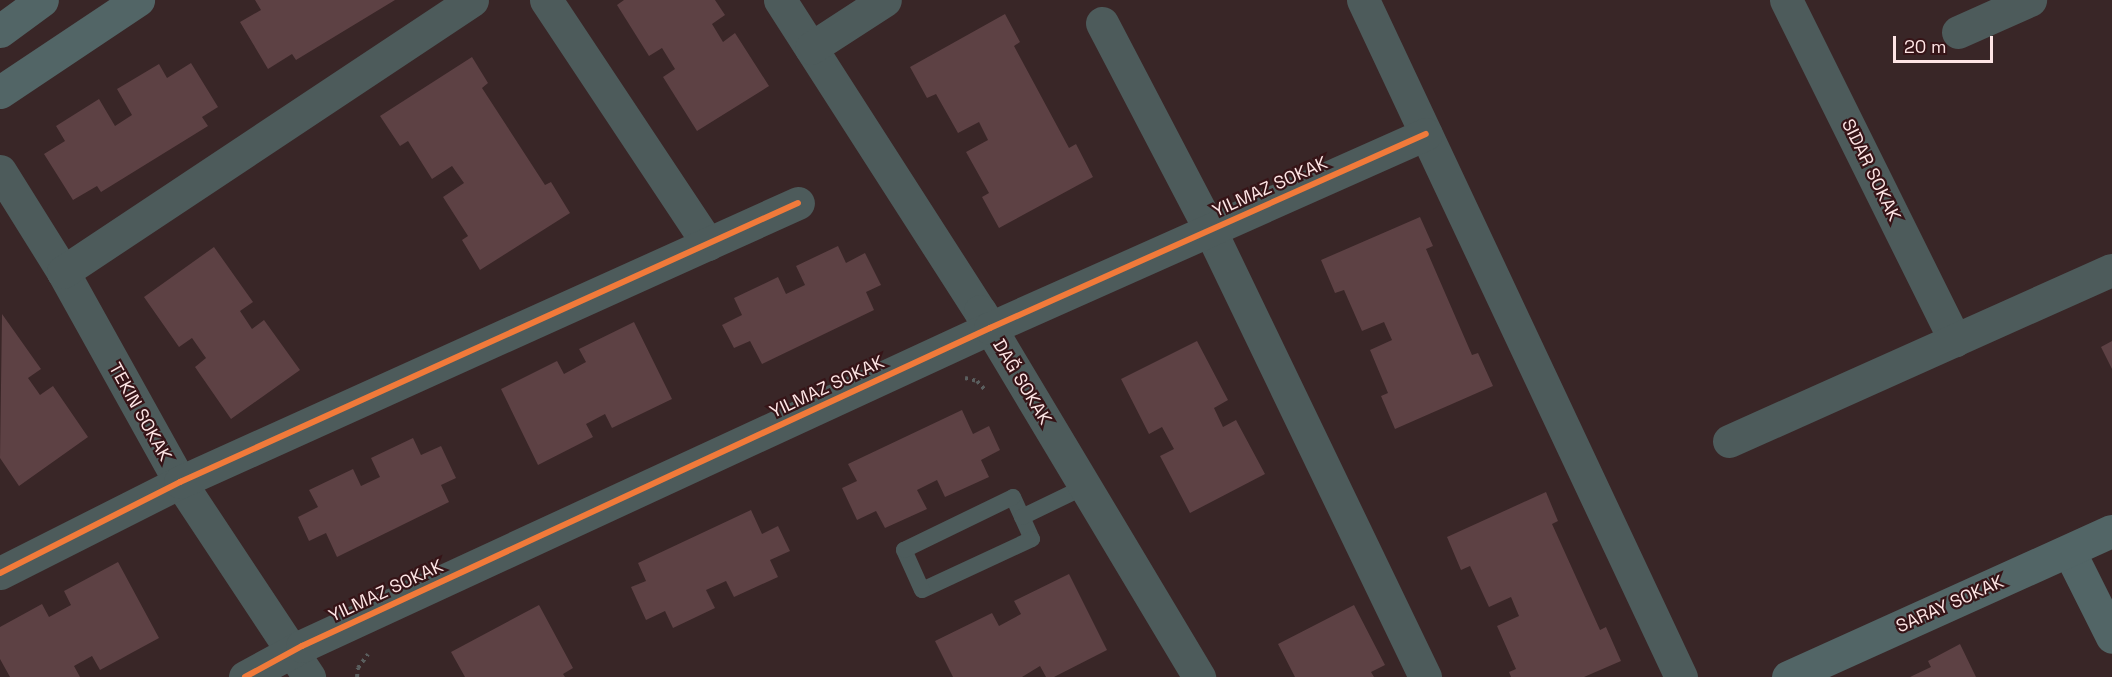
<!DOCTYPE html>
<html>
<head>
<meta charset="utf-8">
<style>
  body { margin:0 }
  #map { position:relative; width:2112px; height:677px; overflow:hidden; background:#392627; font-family:"Space Grotesk",sans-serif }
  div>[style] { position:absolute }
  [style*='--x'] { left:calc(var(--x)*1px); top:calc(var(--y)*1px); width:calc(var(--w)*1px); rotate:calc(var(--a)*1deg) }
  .building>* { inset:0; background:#5d4144 }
  .path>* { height:4px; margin-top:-2px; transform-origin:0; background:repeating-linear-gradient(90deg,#5a5e5e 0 3px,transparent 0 7.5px) }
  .lane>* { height:16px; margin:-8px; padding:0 8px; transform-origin:8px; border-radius:8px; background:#4d5b5b }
  .street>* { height:33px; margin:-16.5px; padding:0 16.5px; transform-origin:16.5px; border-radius:16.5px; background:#4d5b5b }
  .secondary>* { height:33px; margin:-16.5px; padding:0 16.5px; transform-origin:16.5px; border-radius:16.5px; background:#526566 }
  .cycleway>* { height:6px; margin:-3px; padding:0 3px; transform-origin:3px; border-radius:3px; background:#f17a3a }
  span { translate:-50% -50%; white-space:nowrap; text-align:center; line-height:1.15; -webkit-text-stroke:4.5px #361417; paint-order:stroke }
  .street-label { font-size:18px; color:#fee5e5 }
  .scale { position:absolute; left:1893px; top:36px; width:100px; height:27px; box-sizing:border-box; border:3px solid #fee5e5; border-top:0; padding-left:8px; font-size:18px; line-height:21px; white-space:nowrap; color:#fee5e5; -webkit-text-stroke:4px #361417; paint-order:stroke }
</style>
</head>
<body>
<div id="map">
  <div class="building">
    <i style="clip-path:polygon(255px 0,395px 0,296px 60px,292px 54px,268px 69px,240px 22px,261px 10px)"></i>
    <i style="clip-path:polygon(624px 0,715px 0,725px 15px,712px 24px,723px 42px,735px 33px,769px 86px,697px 131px,663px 77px,675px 69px,662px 48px,649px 56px,617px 5px)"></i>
    <i style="clip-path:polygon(1005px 14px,1020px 42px,1014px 46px,1069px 148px,1076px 144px,1093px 177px,999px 228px,982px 197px,989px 193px,966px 152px,988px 140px,979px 122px,958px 133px,936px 94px,927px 98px,910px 67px)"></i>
    <i style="clip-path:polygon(472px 57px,488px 83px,482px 88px,545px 185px,551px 182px,570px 213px,480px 270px,462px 240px,468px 236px,443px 197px,464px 183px,452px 166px,432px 179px,408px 141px,400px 146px,380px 116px)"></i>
    <i style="clip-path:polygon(191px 63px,218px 107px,202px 117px,208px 126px,101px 192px,97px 186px,73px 200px,44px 154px,65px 141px,56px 126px,99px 99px,115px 126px,132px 115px,117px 89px,159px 64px,167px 78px)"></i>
    <i style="clip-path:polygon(1420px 217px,1433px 246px,1426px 249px,1472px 355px,1478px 353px,1493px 386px,1395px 429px,1381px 396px,1388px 393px,1370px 350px,1392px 340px,1384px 322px,1362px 331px,1344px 290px,1335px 293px,1321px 260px)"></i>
    <i style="clip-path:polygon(838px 246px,846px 263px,865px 253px,881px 285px,866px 292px,874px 310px,762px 364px,750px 341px,734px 348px,722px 325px,742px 315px,734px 298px,778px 277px,786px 294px,805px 285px,796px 266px)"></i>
    <i style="clip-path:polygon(214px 247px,253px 302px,240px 311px,252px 329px,264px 320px,300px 370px,231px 419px,195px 367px,206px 358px,192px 338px,179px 347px,144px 297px)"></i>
    <i style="clip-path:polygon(2px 314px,41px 369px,28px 378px,40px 395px,53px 386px,88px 437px,19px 486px,0 458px)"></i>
    <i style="clip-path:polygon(634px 322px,672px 399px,612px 428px,605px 414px,586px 424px,593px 437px,538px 465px,501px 389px,557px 361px,564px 374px,586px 362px,579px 349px)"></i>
    <i style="clip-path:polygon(1197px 341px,1228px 400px,1214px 408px,1223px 427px,1236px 420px,1265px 474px,1190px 513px,1160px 456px,1174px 449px,1162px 427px,1149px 434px,1121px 379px)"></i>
    <i style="clip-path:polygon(2112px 341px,2112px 369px,2101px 347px)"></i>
    <i style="clip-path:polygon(962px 410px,973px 434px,989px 426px,1000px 450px,981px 460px,989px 477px,945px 497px,937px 480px,917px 490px,927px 509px,885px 528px,876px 511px,857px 520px,842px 488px,857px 481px,848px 464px)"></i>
    <i style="clip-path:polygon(413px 438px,421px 455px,441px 446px,456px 478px,441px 485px,449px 502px,337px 557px,326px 533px,309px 541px,298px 517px,318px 507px,309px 490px,353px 469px,361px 486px,380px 477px,371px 458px)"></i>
    <i style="clip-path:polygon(1546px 492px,1558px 521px,1552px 524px,1600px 630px,1606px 627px,1621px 661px,1584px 677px,1511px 677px,1509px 672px,1516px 669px,1497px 626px,1519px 616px,1511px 597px,1489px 607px,1470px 566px,1461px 570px,1447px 537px)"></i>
    <i style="clip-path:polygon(751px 510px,762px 534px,778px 526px,790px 551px,770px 560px,778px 577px,734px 597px,726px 581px,706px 590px,715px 608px,673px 628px,665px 611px,646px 620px,631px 587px,646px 581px,638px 563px)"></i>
    <i style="clip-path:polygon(118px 562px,159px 638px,100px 670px,92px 656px,74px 666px,80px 677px,10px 677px,0 659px,0 627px,42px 604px,49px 617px,71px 605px,64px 591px)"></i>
    <i style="clip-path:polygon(1069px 574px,1107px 650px,1054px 677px,1046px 677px,1040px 666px,1022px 677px,953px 677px,935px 641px,992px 613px,999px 626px,1021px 614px,1014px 601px)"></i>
    <i style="clip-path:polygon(539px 605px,573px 668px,563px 674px,565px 677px,465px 677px,451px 652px)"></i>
    <i style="clip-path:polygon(1354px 605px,1385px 665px,1371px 672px,1374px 677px,1295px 677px,1278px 644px)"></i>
    <i style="clip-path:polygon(1960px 644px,1976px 677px,1910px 677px,1931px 667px,1928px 661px)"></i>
  </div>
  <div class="path">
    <i style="--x:965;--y:378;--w:12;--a:14"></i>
    <i style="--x:977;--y:381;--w:13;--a:48"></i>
    <i style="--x:357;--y:677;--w:9;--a:-84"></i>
    <i style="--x:358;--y:668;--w:17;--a:-54"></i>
  </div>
  <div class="lane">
    <i style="--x:1013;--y:497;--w:46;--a:65.7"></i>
    <i style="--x:1032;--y:539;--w:121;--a:155.1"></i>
    <i style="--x:922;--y:590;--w:44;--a:-114.2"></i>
    <i style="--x:904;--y:550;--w:121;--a:-25.9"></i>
    <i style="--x:1022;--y:517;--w:69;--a:-25.8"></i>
  </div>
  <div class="street">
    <i style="--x:546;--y:0;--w:293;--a:56.4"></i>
    <i style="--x:780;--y:0;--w:370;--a:57.3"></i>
    <i style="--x:980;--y:311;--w:427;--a:59.1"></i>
    <i style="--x:1363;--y:0;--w:748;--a:64.84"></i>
    <i style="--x:1786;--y:0;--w:380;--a:63.6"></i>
    <i style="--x:1102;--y:23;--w:233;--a:62.4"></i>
    <i style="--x:1210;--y:230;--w:496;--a:64.3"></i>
    <i style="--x:1958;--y:32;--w:79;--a:-24"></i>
    <i style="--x:811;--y:48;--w:88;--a:-33"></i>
    <i style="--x:0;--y:171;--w:119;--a:58"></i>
    <i style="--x:63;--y:272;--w:240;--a:60.9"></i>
    <i style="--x:180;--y:482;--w:234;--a:56.5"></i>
    <i style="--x:63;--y:272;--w:491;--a:-33.6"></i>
    <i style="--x:1729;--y:441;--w:419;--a:-24.1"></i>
    <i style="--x:0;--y:573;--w:202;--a:-26.8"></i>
    <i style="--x:180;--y:482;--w:678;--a:-24.3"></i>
    <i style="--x:245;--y:677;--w:65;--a:-28.5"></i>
    <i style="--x:302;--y:646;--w:758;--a:-24.81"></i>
    <i style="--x:990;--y:328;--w:477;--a:-24"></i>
  </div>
  <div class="secondary">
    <i style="--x:0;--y:31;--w:52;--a:-36.4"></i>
    <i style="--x:0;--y:92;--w:166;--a:-33.7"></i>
    <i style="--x:2069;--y:551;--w:96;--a:63.4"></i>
    <i style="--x:1788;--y:677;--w:355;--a:-24.3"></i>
  </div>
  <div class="cycleway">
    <i style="--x:0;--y:573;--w:202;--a:-26.8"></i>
    <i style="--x:180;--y:482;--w:678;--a:-24.3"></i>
    <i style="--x:245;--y:677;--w:65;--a:-28.5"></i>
    <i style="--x:302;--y:646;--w:758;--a:-24.81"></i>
    <i style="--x:990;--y:328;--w:477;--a:-24"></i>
  </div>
  <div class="street-label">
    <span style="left:1871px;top:170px;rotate:64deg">SIDAR SOKAK</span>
    <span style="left:1270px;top:187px;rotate:-24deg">YILMAZ SOKAK</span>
    <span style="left:1022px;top:382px;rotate:59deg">DAĞ SOKAK</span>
    <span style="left:827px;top:387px;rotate:-25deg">YILMAZ SOKAK</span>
    <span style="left:140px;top:412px;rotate:61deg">TEKIN SOKAK</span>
    <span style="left:386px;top:591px;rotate:-25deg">YILMAZ SOKAK</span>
    <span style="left:1950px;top:604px;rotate:-24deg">SARAY SOKAK</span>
  </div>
  <div class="scale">20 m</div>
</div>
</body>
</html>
